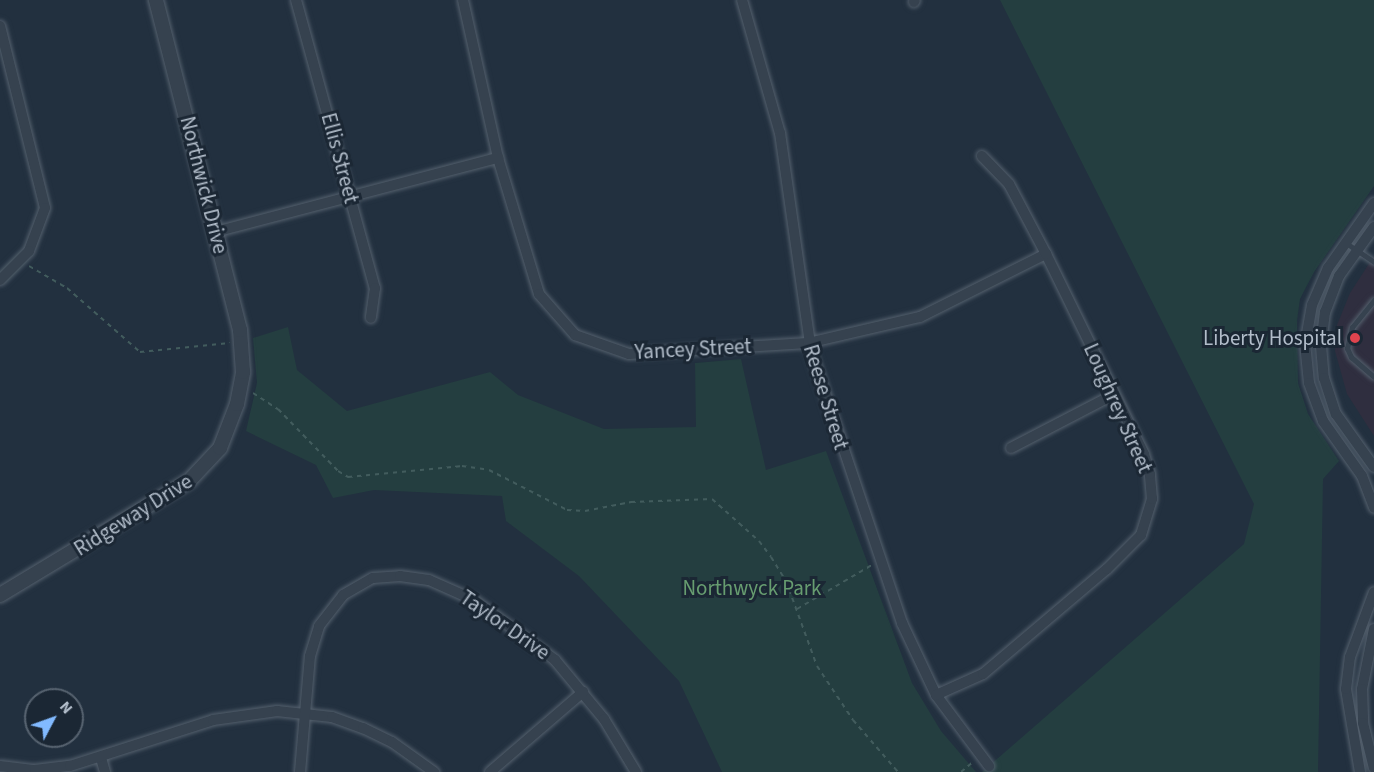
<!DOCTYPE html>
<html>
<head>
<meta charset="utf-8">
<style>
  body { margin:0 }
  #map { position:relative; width:1374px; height:772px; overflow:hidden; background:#22303f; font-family:"Source Sans 3",sans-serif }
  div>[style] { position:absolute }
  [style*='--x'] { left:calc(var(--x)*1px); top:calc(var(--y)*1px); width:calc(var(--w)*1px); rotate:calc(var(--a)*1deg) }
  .medical>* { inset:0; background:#2f2e3f }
  .green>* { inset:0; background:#243e40 }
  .path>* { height:2px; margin-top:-1px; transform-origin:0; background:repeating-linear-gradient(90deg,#425c5d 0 4.5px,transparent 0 9px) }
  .roads { filter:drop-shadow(0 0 2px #54606d) drop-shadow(0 0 2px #54606d) }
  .service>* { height:5px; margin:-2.5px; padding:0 2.5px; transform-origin:2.5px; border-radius:2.5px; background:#36424f }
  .minor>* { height:10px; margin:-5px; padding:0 5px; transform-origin:5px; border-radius:5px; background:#36424f }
  .tertiary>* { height:14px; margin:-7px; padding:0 7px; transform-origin:7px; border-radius:7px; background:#36424f }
  .dots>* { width:16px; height:16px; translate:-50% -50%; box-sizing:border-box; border:3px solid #1b2734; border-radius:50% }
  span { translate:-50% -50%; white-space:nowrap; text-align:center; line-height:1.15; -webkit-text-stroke:6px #1b2734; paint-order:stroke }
  .street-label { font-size:21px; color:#b2bdca }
  .poi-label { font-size:21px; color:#b2bdca }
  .right { translate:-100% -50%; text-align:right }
  .park-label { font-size:21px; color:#679d70 }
  .north { position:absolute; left:24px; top:688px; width:60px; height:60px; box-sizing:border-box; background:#1b2734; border:2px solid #576370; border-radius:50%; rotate:49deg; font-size:16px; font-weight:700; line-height:24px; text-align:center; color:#b2bdca }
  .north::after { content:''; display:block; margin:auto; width:21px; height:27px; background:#82baff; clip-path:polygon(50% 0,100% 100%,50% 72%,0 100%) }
</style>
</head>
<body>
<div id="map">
  <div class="medical">
    <i style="clip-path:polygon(1374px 256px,1374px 436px,1347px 394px,1335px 351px,1337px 325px,1350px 293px)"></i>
  </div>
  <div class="green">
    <i style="clip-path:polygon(1000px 0,1374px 0,1374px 186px,1314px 272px,1300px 299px,1297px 321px,1298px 383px,1308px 414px,1339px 461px,1323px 479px,1318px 772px,982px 772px,1244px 544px,1254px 504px)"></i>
    <i style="clip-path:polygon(288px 327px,297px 370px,347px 411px,490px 372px,518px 395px,604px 429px,696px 427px,695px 363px,741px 359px,766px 470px,826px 451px,912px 683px,941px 731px,976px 772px,722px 772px,679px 681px,579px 576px,506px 521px,502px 496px,374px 490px,333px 498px,316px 465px,246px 431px,257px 383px,253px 338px)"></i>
  </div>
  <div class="path">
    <i style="--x:29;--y:266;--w:44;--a:30.1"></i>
    <i style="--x:67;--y:288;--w:97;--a:41.2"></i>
    <i style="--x:140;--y:352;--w:90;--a:-5.7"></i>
    <i style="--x:253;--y:393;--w:30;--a:33"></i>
    <i style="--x:278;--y:409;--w:86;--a:45.9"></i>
    <i style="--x:338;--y:471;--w:12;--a:31"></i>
    <i style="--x:348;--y:477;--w:115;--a:-5.5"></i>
    <i style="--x:462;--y:466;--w:27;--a:8"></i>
    <i style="--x:489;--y:470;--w:88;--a:27.1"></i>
    <i style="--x:567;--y:510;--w:18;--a:3"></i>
    <i style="--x:585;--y:511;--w:47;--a:-11.1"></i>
    <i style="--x:631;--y:502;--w:81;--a:-2.1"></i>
    <i style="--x:712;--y:499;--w:63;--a:41.8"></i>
    <i style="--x:759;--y:541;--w:20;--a:53"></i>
    <i style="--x:771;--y:557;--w:28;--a:58"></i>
    <i style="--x:786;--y:581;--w:90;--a:70"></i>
    <i style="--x:817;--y:666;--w:65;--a:56.3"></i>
    <i style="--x:853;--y:720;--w:69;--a:49.1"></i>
    <i style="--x:797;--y:609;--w:87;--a:-30.4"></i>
    <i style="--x:961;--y:772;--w:17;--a:-40"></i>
  </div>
  <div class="roads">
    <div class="service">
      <i style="--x:1346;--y:243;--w:34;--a:34"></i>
      <i style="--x:1374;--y:300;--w:35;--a:129"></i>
      <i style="--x:1352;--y:327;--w:22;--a:103"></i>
      <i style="--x:1347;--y:348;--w:10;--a:66"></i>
      <i style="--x:1351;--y:357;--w:30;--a:41"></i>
    </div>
    <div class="minor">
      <i style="--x:296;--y:0;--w:299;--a:74.7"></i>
      <i style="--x:375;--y:288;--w:30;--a:98"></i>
      <i style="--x:463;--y:0;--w:162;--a:77.5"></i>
      <i style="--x:498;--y:158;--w:142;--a:73.2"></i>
      <i style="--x:539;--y:294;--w:55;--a:48.7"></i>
      <i style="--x:575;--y:335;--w:57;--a:19.4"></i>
      <i style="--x:629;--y:354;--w:179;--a:-3.5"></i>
      <i style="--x:808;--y:343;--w:115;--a:-13.1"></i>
      <i style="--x:920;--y:317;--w:141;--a:-26.6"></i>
      <i style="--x:742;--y:0;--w:138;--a:74.1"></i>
      <i style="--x:780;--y:133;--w:220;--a:81.9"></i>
      <i style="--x:811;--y:351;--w:287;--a:71.5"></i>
      <i style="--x:902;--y:623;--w:80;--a:64.7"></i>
      <i style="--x:936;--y:695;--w:89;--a:53.3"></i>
      <i style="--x:914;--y:2;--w:2;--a:-63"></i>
      <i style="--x:0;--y:26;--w:187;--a:76.1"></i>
      <i style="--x:45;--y:208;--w:46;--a:110.4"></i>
      <i style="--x:29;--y:251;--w:41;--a:135"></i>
      <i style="--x:1374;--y:203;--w:80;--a:125.3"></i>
      <i style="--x:1328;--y:268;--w:40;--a:113.4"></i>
      <i style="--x:1312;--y:305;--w:39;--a:100"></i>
      <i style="--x:1305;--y:343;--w:40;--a:84.3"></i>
      <i style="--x:1309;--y:383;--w:40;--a:69.8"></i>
      <i style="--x:1323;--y:421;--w:67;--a:54.7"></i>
      <i style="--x:1362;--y:476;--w:34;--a:69"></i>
      <i style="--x:1374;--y:227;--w:60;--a:125.5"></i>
      <i style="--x:1339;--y:276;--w:39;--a:111"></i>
      <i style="--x:1325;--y:312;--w:34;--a:97"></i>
      <i style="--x:1321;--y:346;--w:32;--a:85"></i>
      <i style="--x:1324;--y:378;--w:38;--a:72"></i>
      <i style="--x:1336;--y:414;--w:65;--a:54.4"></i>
      <i style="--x:215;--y:232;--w:293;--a:-14.7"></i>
      <i style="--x:1011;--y:448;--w:115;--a:-27.5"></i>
      <i style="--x:1374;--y:629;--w:61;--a:101.3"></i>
      <i style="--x:1362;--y:689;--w:34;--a:88"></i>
      <i style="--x:1363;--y:723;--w:46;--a:76.3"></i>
      <i style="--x:936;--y:695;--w:51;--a:-24.1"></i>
      <i style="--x:983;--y:674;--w:162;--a:-40.3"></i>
      <i style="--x:1107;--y:569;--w:48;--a:-45"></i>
      <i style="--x:1141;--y:535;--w:38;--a:-73"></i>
      <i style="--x:1152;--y:499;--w:25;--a:-95"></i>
      <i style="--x:1150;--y:474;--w:21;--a:-107"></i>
      <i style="--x:1144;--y:454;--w:223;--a:-116.1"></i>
      <i style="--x:1046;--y:254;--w:79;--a:-117.9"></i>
      <i style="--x:1009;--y:184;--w:39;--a:-134"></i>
      <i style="--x:101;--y:758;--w:15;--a:74"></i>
      <i style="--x:0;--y:766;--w:35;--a:7"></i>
      <i style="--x:35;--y:770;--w:35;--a:-7"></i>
      <i style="--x:70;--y:766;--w:150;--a:-17.8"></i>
      <i style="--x:213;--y:720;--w:65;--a:-8"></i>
      <i style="--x:277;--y:711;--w:55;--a:6.2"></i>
      <i style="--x:332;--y:717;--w:33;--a:20"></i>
      <i style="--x:363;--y:728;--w:32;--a:26"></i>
      <i style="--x:392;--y:742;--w:52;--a:35.5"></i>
      <i style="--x:300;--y:772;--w:116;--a:-85.1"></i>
      <i style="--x:310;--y:656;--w:31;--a:-73"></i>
      <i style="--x:319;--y:626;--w:39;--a:-52"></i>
      <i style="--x:343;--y:595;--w:34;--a:-30"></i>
      <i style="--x:373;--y:578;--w:27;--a:-4"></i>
      <i style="--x:400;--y:576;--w:29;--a:8"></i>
      <i style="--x:429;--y:580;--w:49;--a:24"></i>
      <i style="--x:474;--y:600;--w:101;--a:36.5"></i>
      <i style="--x:555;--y:660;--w:77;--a:50.3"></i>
      <i style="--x:604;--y:719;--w:62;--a:58.9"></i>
      <i style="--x:490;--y:772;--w:123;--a:-40.7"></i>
      <i style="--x:1360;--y:772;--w:84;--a:-99.6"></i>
      <i style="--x:1346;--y:689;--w:32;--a:-83"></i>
      <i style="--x:1350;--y:657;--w:69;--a:-69.7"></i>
    </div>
    <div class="tertiary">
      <i style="--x:0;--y:595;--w:221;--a:-31.1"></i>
      <i style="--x:189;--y:481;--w:45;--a:-46.8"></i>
      <i style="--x:220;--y:448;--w:47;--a:-68.9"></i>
      <i style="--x:237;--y:404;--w:33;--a:-79"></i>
      <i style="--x:243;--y:372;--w:42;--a:-94.1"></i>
      <i style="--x:240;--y:330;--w:341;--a:-104.3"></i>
    </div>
  </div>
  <div class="dots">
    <i style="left:1355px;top:338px;background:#e0444e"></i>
  </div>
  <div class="street-label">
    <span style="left:340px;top:158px;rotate:75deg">Ellis Street</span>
    <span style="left:204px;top:185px;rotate:76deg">Northwick Drive</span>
    <span style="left:693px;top:349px;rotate:-3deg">Yancey Street</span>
    <span style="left:826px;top:397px;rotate:73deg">Reese Street</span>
    <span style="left:1118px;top:408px;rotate:66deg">Loughrey Street</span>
    <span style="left:133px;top:515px;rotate:-32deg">Ridgeway Drive</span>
    <span style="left:505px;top:625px;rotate:35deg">Taylor Drive</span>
  </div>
  <div class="poi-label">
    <span class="right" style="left:1342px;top:338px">Liberty Hospital</span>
  </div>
  <div class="park-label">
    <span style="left:752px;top:588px">Northwyck Park</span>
  </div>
  <div class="north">N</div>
</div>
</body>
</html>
